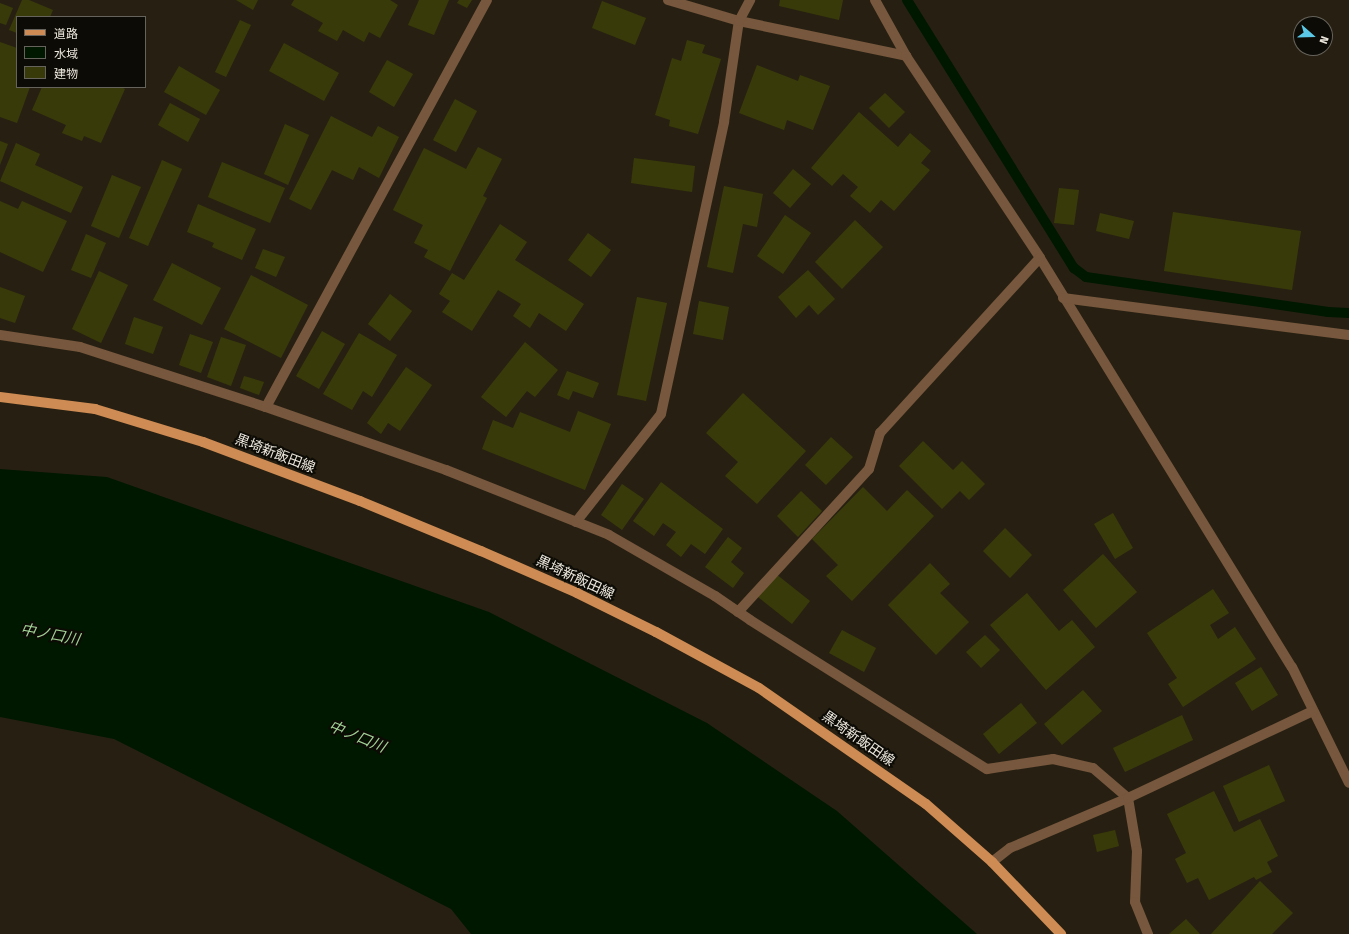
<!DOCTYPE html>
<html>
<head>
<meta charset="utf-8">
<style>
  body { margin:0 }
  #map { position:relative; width:1349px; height:934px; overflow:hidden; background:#272012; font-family:"Fira Sans","Noto Sans JP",sans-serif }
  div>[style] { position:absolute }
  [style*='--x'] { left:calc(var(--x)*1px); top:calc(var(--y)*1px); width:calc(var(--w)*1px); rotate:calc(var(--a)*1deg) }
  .water>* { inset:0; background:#001800 }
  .stream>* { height:10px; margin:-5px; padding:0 5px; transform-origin:5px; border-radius:5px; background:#001800 }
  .building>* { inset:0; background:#383b09 }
  .minor>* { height:10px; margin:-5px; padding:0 5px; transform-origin:5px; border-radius:5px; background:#77573d }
  .major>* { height:10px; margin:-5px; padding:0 5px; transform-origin:5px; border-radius:5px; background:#ce8b53 }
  span { translate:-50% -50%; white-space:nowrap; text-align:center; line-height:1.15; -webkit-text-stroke:4px #0d0b05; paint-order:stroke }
  .street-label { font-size:14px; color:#ece8de }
  .water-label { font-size:15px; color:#a0d195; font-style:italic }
  .legend { position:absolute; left:16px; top:16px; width:130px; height:72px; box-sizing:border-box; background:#0d0b05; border:1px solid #66635c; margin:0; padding:5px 7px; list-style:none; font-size:12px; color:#ece8de }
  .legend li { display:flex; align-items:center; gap:8px; height:20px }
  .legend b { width:20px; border:1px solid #66635c }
  .north { position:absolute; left:1293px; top:16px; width:40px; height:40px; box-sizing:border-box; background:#0d0b05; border:1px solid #66635c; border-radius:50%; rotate:110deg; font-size:11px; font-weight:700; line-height:16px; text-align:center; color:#ece8de }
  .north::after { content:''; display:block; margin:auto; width:14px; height:18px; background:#5bc8e7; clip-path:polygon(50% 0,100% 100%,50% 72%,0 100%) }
</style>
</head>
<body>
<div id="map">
  <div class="water">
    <i style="clip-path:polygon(0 469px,107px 477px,489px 612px,707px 723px,837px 811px,977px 934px,471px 934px,451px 909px,114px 739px,0 717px)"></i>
  </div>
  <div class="stream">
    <i style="--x:907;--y:0;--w:316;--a:58.1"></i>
    <i style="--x:1074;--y:268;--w:15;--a:37"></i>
    <i style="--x:1086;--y:277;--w:245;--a:8.2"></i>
    <i style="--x:1328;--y:312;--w:21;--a:3"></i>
  </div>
  <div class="building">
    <i style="clip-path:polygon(22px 0,29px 0,53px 10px,50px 17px,17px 17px,17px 33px,9px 30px)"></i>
    <i style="clip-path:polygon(236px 0,258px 0,253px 10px)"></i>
    <i style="clip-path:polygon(294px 0,390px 0,398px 5px,380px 38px,369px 32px,364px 42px,343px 30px,337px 41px,318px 31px,323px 23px,291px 5px)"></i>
    <i style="clip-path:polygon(419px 0,449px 0,434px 35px,408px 25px)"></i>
    <i style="clip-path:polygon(459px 0,472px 0,467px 8px,457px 3px)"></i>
    <i style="clip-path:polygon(780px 0,843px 0,839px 20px,779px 6px)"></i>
    <i style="clip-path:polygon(602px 1px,646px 18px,635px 45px,592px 28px)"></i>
    <i style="clip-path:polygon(0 3px,13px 8px,6px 25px,0 23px)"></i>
    <i style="clip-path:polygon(240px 20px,251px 25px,226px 77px,215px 72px)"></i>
    <i style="clip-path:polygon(687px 40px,705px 45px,702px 53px,721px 59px,698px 134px,669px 126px,670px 120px,655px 115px,672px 58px,681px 61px)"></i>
    <i style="clip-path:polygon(0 42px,17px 48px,17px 87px,30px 87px,17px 123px,0 117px)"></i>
    <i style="clip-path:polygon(284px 43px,339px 73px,324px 101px,269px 71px)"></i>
    <i style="clip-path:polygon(387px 60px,413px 74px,394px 107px,369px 92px)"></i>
    <i style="clip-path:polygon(757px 65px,798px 81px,800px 75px,830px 86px,813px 130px,787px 120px,784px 130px,739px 113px)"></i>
    <i style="clip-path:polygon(179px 66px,220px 90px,206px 115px,164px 92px)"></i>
    <i style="clip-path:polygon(42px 87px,121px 87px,125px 89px,101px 143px,84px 136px,82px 141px,62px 133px,66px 125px,32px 110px)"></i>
    <i style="clip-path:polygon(885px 93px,905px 112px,889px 128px,869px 108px)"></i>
    <i style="clip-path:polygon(455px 99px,477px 111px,456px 152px,433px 140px)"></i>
    <i style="clip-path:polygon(170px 103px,200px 119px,188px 142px,158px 125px)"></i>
    <i style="clip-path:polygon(859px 112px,898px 147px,910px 133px,931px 151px,921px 163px,930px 170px,894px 211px,881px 200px,870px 213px,850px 196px,858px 187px,843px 174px,832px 186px,811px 168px)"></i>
    <i style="clip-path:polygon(331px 116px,372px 137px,378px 126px,399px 137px,379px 178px,359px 167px,353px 180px,332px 170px,311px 210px,289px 199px)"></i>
    <i style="clip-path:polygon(285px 124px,309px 135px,288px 185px,264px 174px)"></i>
    <i style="clip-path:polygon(0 141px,8px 144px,0 165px)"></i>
    <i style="clip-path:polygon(16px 143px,40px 154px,35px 165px,83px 187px,71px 213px,0 181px)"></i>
    <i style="clip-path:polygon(478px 147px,502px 159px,483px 196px,487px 198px,450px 271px,424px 257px,428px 250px,414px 243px,423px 225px,393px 210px,424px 148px,466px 169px)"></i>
    <i style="clip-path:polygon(634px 158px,695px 166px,692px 192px,631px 183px)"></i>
    <i style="clip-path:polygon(162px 160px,182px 169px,148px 246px,129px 238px)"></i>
    <i style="clip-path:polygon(222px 162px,285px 188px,270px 223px,208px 197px)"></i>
    <i style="clip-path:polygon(793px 169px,811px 184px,790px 208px,773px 193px)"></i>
    <i style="clip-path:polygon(112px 175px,141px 187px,119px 238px,91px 226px)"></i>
    <i style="clip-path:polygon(724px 186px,763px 194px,757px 227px,743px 224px,733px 273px,707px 267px)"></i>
    <i style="clip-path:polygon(1059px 188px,1079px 190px,1074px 225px,1054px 223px)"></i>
    <i style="clip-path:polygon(0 201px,18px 209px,22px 201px,67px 221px,43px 272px,0 252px)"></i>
    <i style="clip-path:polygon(198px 204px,256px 229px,242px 260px,212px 247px,214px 243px,187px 232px)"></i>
    <i style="clip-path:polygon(1173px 212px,1301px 231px,1292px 290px,1164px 271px)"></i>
    <i style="clip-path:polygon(1100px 213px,1134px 221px,1129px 239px,1096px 231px)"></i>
    <i style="clip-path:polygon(785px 215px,811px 233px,783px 274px,757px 256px)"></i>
    <i style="clip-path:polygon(855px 220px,883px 247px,842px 289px,815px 262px)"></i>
    <i style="clip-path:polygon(500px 224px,527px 242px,515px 260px,584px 304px,566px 331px,539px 313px,530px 328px,513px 316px,521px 304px,498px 290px,472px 331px,442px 312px,450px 301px,439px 294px,452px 273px,464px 280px)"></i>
    <i style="clip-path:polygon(588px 233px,611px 250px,591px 277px,568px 260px)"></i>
    <i style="clip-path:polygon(86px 234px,106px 243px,91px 278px,71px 270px)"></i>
    <i style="clip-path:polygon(263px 249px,285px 257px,276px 277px,255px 268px)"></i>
    <i style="clip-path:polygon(172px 263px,221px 288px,202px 325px,153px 300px)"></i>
    <i style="clip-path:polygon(808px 270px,835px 299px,818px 315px,809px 305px,796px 318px,778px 297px)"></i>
    <i style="clip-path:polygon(99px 271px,128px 285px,101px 343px,72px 329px)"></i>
    <i style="clip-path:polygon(251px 275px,308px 305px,281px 358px,224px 329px)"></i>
    <i style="clip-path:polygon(0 287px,25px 296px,15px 323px,0 318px)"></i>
    <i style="clip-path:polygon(390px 294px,412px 311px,390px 341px,368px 324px)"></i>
    <i style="clip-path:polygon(637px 297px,667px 303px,646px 401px,617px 395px)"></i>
    <i style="clip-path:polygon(699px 301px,729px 307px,723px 340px,693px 334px)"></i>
    <i style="clip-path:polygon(134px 317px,163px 327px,153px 354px,125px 344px)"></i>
    <i style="clip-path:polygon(322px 331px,345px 344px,319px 389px,296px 376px)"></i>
    <i style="clip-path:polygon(359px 333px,397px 355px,372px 397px,363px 391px,352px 410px,323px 394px)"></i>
    <i style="clip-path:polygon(190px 334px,213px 342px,201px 373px,179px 365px)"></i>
    <i style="clip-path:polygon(221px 337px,246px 345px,231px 386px,207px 377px)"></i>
    <i style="clip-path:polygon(525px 342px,558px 370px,535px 397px,527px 391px,506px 417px,481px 397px)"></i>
    <i style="clip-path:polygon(406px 367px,432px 385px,400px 431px,388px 423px,381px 434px,367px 423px)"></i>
    <i style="clip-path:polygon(567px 371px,599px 383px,593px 398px,573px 391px,569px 400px,557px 395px)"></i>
    <i style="clip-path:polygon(244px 376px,264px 382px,259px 395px,240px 388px)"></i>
    <i style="clip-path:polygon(743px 393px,806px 451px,757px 504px,725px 476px,738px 462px,706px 433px)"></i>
    <i style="clip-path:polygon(578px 411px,611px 424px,585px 490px,482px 449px,493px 420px,513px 428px,520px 412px,570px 432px)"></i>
    <i style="clip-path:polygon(831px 437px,853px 457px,826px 485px,805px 465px)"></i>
    <i style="clip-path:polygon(923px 441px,953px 470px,962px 461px,985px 484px,969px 500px,960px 491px,942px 509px,899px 466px)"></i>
    <i style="clip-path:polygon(661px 482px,723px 529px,705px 554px,691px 544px,681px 557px,666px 545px,676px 532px,663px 523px,654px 536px,633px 521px)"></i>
    <i style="clip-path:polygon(622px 484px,644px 499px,622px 530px,601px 515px)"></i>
    <i style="clip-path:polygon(863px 487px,887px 511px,907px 490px,934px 516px,852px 601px,826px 576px,838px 565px,812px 539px)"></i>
    <i style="clip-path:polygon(801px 491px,822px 511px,798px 537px,777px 516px)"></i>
    <i style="clip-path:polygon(1113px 513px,1133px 548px,1115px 559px,1094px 524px)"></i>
    <i style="clip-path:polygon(1005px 528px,1032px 555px,1010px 578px,983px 551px)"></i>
    <i style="clip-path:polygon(728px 537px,742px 548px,731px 562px,744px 573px,733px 588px,705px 567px)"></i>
    <i style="clip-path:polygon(1103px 554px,1137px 592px,1096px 628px,1063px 590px)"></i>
    <i style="clip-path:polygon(930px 563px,950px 584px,940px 593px,969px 622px,936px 655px,888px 605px)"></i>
    <i style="clip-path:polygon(776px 574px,810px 601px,792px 624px,758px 597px)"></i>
    <i style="clip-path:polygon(1213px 589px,1229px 613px,1210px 625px,1218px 639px,1235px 627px,1256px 659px,1183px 707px,1168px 684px,1177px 678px,1147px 633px)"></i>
    <i style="clip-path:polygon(1027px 593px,1059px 631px,1072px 620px,1095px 647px,1046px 690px,990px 625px)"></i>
    <i style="clip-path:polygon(842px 630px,876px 648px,864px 672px,829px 653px)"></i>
    <i style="clip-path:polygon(985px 635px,1000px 650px,981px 668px,966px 652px)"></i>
    <i style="clip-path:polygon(1261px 667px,1278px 695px,1252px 711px,1235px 683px)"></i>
    <i style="clip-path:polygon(1083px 690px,1102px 711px,1062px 745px,1044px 724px)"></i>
    <i style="clip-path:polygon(1021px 703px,1037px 723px,999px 754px,983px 734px)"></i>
    <i style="clip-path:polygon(1182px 715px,1193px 740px,1125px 772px,1113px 748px)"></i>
    <i style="clip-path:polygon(1269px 765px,1285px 801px,1239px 822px,1223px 786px)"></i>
    <i style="clip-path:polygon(1214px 791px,1234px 832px,1260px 819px,1278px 856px,1267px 862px,1272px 872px,1256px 880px,1254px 877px,1209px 900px,1198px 878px,1187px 883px,1175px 859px,1186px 853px,1167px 814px)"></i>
    <i style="clip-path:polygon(1115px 830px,1119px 846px,1097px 852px,1093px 835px)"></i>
    <i style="clip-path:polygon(1260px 881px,1293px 913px,1272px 934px,1211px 934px)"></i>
    <i style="clip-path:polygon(1186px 919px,1200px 934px,1169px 934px)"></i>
  </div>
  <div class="minor">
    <i style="--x:668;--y:0;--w:74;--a:16.5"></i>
    <i style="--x:739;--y:21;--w:171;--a:11.8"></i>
    <i style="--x:875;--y:0;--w:64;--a:61"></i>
    <i style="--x:906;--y:56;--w:242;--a:56.4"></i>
    <i style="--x:1040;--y:258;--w:480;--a:58.4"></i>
    <i style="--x:1292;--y:667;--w:129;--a:63.8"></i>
    <i style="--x:1063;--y:298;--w:288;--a:7.4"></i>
    <i style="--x:0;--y:335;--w:81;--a:8.5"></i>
    <i style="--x:80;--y:347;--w:195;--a:17.9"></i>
    <i style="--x:266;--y:407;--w:191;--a:19.3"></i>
    <i style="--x:446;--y:470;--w:175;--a:21.7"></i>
    <i style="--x:609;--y:535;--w:122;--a:29.9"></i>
    <i style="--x:715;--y:596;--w:42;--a:34.4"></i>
    <i style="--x:750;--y:620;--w:280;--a:32.2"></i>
    <i style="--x:987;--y:769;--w:67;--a:-8.6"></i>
    <i style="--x:1053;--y:759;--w:41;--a:12.7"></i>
    <i style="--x:1093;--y:768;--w:46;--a:40.6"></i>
    <i style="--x:1128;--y:798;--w:54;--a:80.4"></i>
    <i style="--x:1137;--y:851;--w:51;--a:92.2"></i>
    <i style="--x:1135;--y:902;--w:35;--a:68"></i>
    <i style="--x:266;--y:407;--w:463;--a:-61.5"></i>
    <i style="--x:576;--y:522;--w:137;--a:-51.8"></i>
    <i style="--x:661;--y:414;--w:299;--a:-77.8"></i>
    <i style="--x:724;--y:122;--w:102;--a:-81.6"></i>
    <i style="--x:739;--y:21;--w:24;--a:-62"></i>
    <i style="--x:738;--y:612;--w:194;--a:-47.5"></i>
    <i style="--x:869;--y:469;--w:38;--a:-73"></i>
    <i style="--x:880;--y:433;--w:237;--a:-47.6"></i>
    <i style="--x:992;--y:862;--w:23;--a:-38"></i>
    <i style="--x:1010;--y:848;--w:128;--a:-23"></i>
    <i style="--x:1128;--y:798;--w:204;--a:-25.2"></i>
  </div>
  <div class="major">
    <i style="--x:0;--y:397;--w:96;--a:7.2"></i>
    <i style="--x:95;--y:409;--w:113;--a:17"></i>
    <i style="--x:203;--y:442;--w:168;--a:20.6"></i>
    <i style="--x:360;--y:501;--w:131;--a:22.5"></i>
    <i style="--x:481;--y:551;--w:105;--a:23.6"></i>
    <i style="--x:577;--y:593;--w:88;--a:26.3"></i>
    <i style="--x:656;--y:632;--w:117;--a:28.5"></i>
    <i style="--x:759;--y:688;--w:203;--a:34.8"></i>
    <i style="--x:926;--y:804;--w:88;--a:41.3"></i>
    <i style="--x:992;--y:862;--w:100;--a:46.2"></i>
  </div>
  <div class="street-label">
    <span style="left:275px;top:454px;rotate:21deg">黒埼新飯田線</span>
    <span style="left:575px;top:578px;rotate:25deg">黒埼新飯田線</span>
    <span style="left:858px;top:739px;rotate:35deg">黒埼新飯田線</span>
  </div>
  <div class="water-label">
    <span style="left:50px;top:635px;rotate:10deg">中ノ口川</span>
    <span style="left:357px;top:737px;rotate:22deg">中ノ口川</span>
  </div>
  <ul class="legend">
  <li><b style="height:5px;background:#ce8b53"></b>道路</li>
  <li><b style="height:11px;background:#001800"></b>水域</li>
  <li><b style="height:11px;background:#383b09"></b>建物</li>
  </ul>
  <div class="north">N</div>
</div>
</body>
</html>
